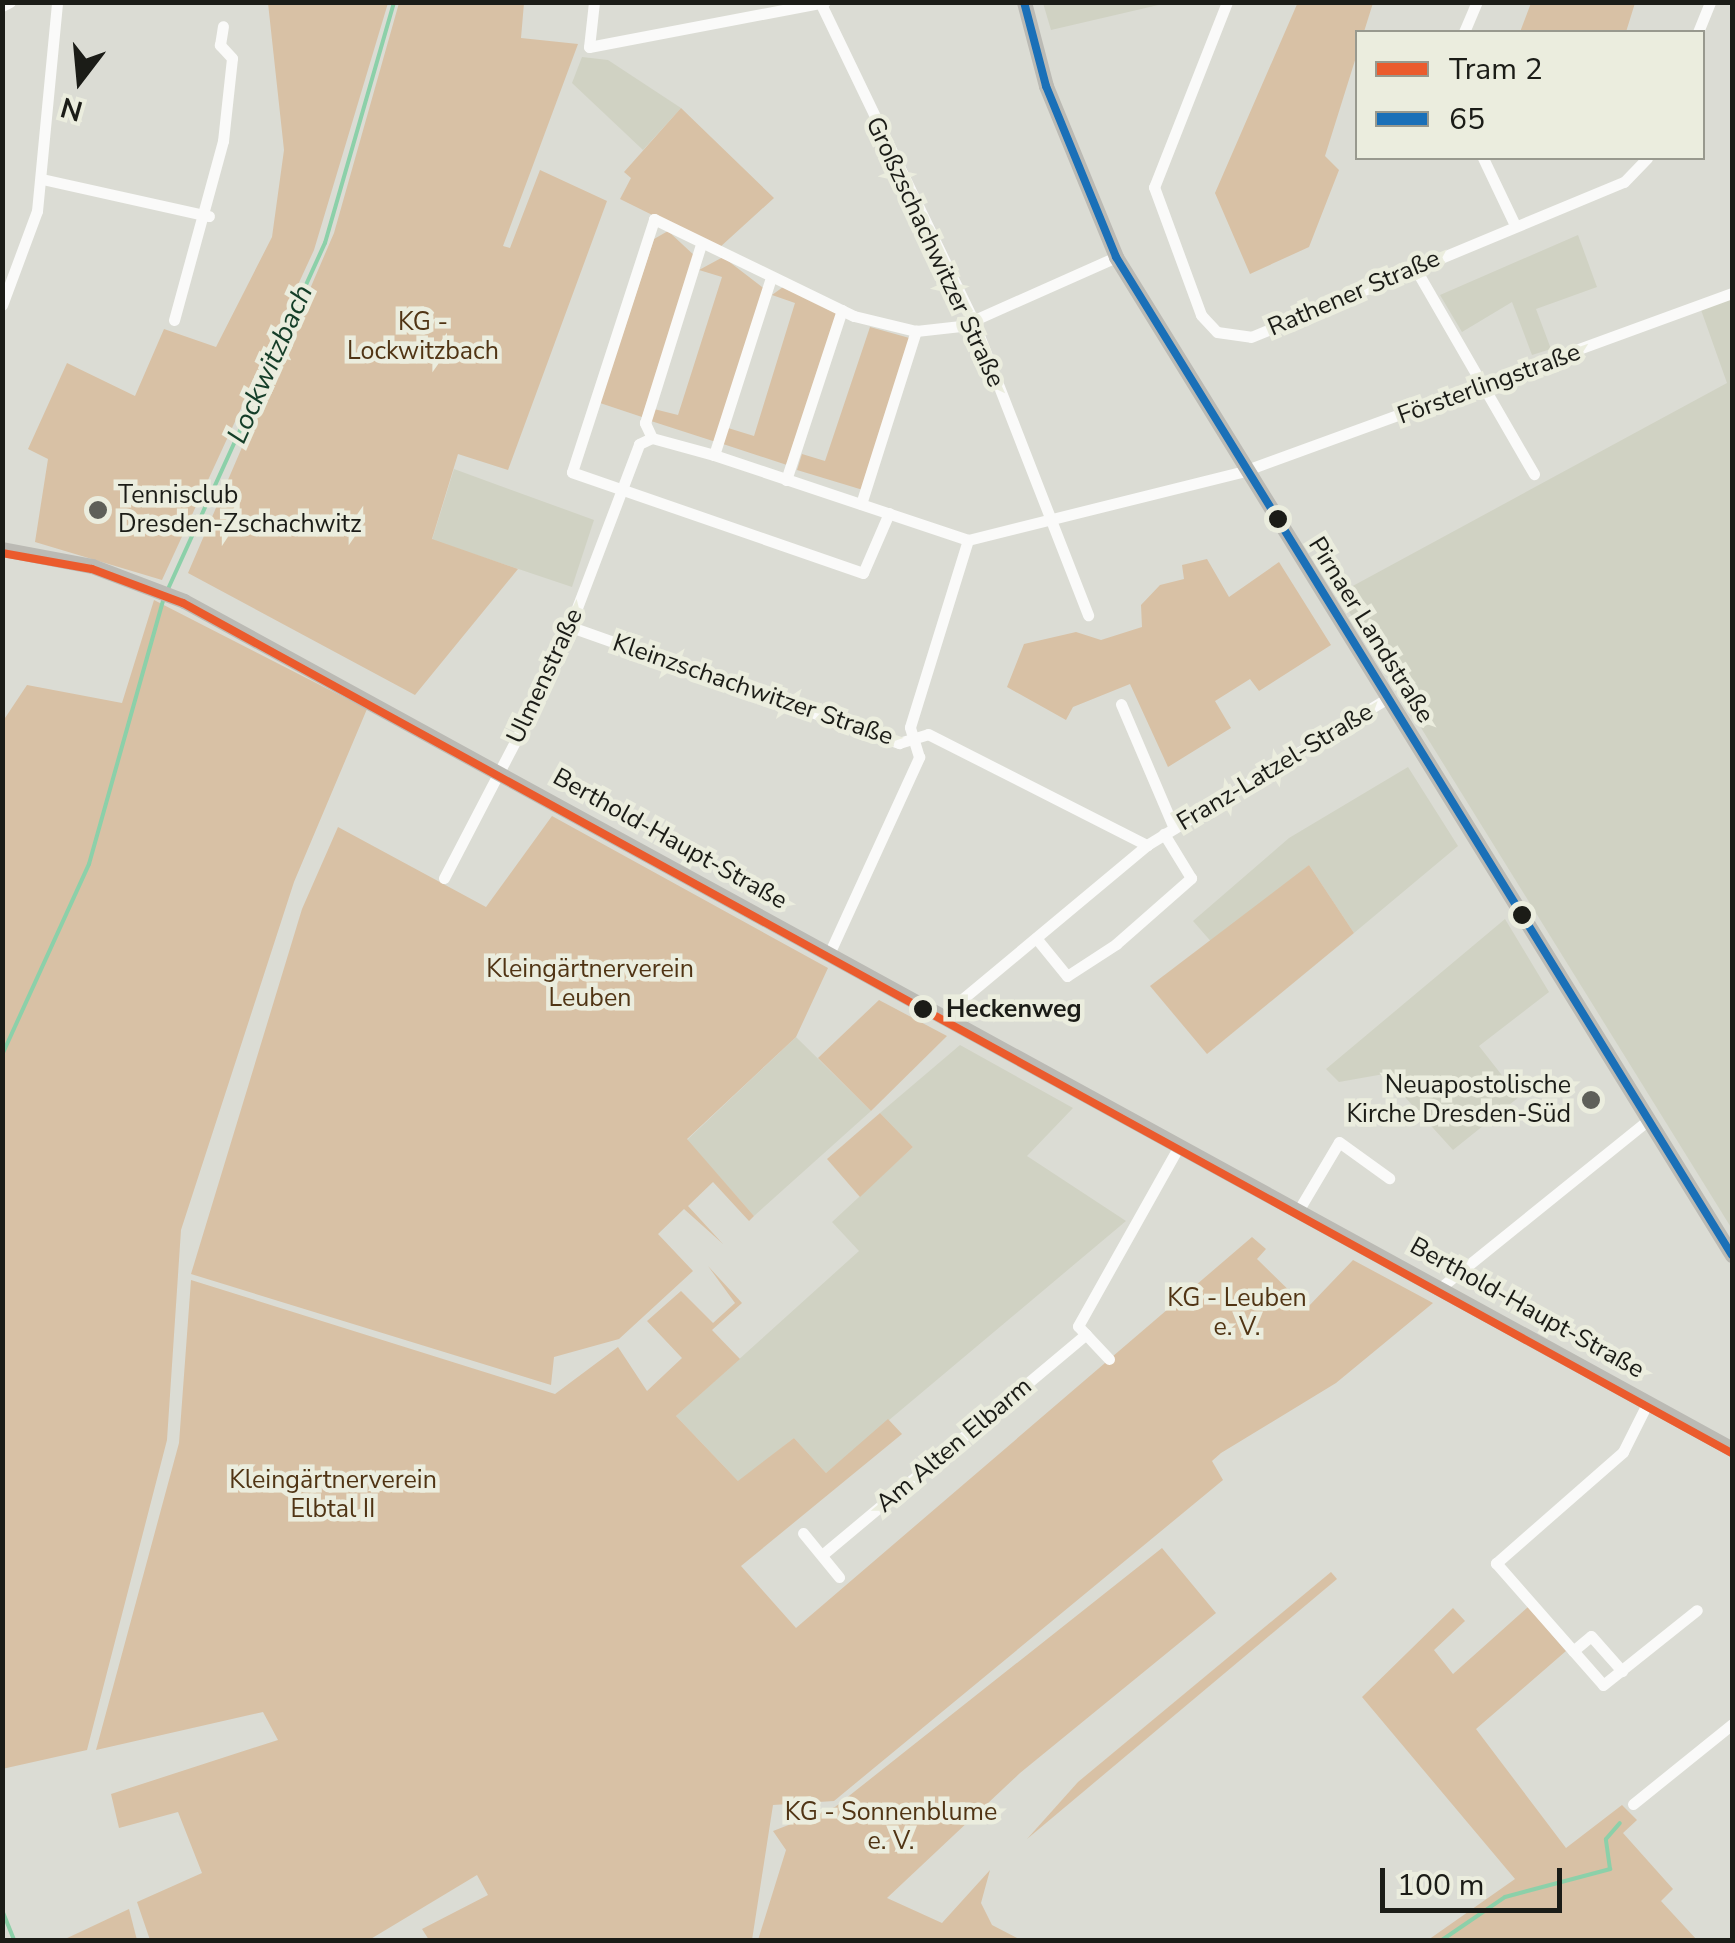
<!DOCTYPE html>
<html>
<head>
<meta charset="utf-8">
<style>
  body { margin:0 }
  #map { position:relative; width:1735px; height:1943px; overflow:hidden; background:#dbdcd4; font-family:"Nunito Sans",sans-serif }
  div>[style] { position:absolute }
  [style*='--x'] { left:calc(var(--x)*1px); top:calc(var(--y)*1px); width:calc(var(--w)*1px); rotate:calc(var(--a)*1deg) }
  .built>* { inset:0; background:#d0d2c3 }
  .green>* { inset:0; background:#d8c1a5 }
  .stream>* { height:4px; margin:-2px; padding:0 2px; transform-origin:2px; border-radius:2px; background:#8cd0a9 }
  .street>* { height:11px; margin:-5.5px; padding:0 5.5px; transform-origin:5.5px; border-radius:5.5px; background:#fafaf9 }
  .secondary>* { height:15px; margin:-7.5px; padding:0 7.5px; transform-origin:7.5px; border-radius:7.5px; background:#bbbab4 }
  .bus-1>* { height:8px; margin:-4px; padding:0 4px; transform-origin:4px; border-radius:4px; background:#1a70b8 }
  .tram-1>* { height:8px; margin:-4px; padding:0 4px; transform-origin:4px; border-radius:4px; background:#eb5b2d }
  .dots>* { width:28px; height:28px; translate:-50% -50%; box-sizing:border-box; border:5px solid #ebedde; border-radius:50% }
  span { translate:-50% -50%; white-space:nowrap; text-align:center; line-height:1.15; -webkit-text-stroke:9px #ebedde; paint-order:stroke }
  .street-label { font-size:25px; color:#1b1c17 }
  .park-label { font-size:25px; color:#503414 }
  .poi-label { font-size:25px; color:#1b1c17 }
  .left { translate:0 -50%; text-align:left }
  .right { translate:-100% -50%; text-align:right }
  .stop-label { font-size:25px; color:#1b1c17; font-weight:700 }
  .water-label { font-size:28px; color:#143e28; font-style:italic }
  .frame { position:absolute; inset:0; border:5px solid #1b1c17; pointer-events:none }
  .legend { position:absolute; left:1355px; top:30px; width:350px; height:130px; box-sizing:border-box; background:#ebedde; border:2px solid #98998e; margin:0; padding:12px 18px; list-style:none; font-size:30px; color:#1b1c17 }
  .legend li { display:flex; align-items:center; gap:20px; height:50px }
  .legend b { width:50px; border:2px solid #98998e }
  .north { position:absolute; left:30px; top:30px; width:100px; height:100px; -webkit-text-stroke:8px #ebedde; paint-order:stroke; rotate:196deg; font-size:28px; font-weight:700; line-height:40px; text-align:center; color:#1b1c17 }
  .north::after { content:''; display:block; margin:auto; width:35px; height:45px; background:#1b1c17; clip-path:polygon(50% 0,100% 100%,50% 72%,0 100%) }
  .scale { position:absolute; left:1380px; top:1868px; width:182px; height:45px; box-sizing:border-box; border:5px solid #1b1c17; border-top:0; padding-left:12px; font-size:30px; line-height:35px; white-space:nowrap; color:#1b1c17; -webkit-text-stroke:8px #ebedde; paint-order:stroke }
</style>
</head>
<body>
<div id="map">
  <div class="built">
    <i style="clip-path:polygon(1043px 3px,1043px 2px,1167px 3px,1051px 30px)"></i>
    <i style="clip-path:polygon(582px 57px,608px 60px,681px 108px,643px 150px,572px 83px)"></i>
    <i style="clip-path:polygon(1578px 235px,1597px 287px,1536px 309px,1551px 349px,1532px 355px,1512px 302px,1462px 332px,1440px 295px)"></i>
    <i style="clip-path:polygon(1732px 295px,1732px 1229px,1338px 594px,1727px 383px,1700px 307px)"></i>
    <i style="clip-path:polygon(454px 469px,594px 520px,572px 587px,432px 540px)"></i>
    <i style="clip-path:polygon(1408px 767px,1458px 846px,1354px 933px,1309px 865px,1214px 945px,1193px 921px,1289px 838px)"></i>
    <i style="clip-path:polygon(1505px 919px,1549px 992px,1479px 1046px,1519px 1097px,1453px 1150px,1384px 1074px,1339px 1082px,1326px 1069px)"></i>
    <i style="clip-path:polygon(796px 1037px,871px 1111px,754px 1216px,687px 1140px)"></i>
    <i style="clip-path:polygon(960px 1045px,1073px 1108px,1027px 1156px,1126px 1221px,826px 1473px,794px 1438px,739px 1482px,676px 1416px,859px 1251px,832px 1222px,913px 1147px,880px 1113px)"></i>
  </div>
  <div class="green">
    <i style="clip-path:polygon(1298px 2px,1373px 3px,1325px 156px,1339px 170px,1309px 247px,1250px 274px,1215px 193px)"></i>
    <i style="clip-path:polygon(268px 3px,388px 3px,314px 250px,162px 580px,35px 542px,48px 459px,28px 449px,67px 363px,135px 396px,164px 329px,216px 347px,272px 237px,284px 150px)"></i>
    <i style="clip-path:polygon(399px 3px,524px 3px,521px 38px,578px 44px,503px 246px,510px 248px,540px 170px,607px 201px,508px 470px,458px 454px,432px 539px,518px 569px,415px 695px,188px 573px,334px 233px)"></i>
    <i style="clip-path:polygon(1531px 3px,1531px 2px,1635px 3px,1626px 32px,1520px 32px)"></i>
    <i style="clip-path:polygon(681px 108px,774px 198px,719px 248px,620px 199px,631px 178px,624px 172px)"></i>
    <i style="clip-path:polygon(668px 231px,696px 257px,642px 417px,600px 403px,654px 239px)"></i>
    <i style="clip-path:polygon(723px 257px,766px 290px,716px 442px,651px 421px,654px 409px,678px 415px,722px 277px,699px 270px)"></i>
    <i style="clip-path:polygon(783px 287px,841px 312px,790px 466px,723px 444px,728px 428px,754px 436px,795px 303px,772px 295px)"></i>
    <i style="clip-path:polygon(870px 327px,913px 339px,863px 490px,797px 470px,802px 454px,825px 461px)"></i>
    <i style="clip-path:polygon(1207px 559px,1229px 597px,1279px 562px,1331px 645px,1259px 691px,1250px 679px,1215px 701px,1231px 728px,1168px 767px,1130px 684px,1073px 707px,1066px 720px,1007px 687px,1024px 644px,1076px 632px,1101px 640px,1142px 627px,1141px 605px,1160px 585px,1184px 579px,1182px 565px)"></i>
    <i style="clip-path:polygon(154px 600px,367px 709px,294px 882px,181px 1230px,167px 1440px,87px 1750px,2px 1769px,3px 721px,27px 685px,122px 703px)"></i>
    <i style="clip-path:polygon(552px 816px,828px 968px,796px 1037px,687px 1139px,754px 1216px,749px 1221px,713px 1182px,688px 1206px,723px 1244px,684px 1209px,658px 1234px,693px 1271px,619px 1339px,554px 1357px,551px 1385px,191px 1274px,302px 909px,338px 827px,486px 907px)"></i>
    <i style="clip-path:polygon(1309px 865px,1354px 933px,1207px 1054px,1150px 986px)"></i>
    <i style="clip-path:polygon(879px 1000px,947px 1036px,871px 1111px,818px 1058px)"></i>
    <i style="clip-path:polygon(880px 1113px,913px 1147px,860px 1197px,827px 1159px)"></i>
    <i style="clip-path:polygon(1252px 1237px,1266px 1249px,1257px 1259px,1307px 1308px,1353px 1260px,1433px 1303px,1336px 1383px,1221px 1453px,1212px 1461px,1223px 1480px,834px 1801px,773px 1805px,752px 1940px,429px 1940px,422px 1929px,488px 1895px,477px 1875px,369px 1940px,150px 1940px,137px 1902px,202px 1873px,178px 1812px,119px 1828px,111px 1794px,278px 1740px,263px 1712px,96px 1750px,179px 1443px,191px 1280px,555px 1394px,618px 1347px,647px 1391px,682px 1358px,647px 1321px,681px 1291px,713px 1323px,735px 1303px,708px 1266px,742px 1303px,712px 1330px,740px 1359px,676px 1416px,738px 1481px,794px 1438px,826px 1473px,888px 1419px,902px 1434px,741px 1566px,796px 1628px)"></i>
    <i style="clip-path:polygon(1162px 1548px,1216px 1613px,1020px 1773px,887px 1898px,942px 1923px,990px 1870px,981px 1903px,992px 1925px,1021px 1940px,758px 1940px,786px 1850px,773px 1831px,835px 1807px)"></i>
    <i style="clip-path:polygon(1331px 1572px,1337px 1579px,1027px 1839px,1078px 1782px)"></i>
    <i style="clip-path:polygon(1528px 1607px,1566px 1651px,1476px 1729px,1566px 1848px,1622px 1805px,1637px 1820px,1623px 1833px,1673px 1889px,1661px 1901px,1697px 1940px,1428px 1940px,1515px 1879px,1362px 1697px,1453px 1608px,1465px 1621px,1434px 1650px,1453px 1674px)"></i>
    <i style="clip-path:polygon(129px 1909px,137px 1940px,63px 1940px)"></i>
  </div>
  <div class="stream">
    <i style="--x:168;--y:589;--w:380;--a:-65.6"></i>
    <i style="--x:325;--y:243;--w:251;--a:-74"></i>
    <i style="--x:2;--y:1055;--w:210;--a:-65.5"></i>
    <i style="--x:89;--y:864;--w:277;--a:-74.3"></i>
    <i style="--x:2;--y:1910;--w:32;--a:68"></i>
    <i style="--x:1442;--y:1940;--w:76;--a:-34.3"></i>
    <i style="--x:1505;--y:1897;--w:109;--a:-14.9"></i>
    <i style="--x:1610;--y:1869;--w:30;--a:-98"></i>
    <i style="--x:1606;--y:1839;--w:21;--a:-49"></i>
  </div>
  <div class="street">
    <i style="--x:594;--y:2;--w:45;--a:96.3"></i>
    <i style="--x:589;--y:47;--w:240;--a:-10.8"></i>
    <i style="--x:820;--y:2;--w:353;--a:64.3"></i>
    <i style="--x:973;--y:320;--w:317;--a:68.7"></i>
    <i style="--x:1227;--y:2;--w:199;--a:111.5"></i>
    <i style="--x:1154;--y:187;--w:136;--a:69.8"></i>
    <i style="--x:1201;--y:315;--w:23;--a:47"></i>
    <i style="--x:1217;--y:332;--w:34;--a:8"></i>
    <i style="--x:1251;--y:337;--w:404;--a:-22.6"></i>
    <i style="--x:1624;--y:182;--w:33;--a:-46"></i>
    <i style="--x:2;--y:6;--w:9;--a:-27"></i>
    <i style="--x:1464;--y:32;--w:33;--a:-67"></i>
    <i style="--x:1698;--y:32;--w:32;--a:-68"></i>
    <i style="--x:1483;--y:158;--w:74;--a:64.5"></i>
    <i style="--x:42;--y:179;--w:171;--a:12.5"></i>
    <i style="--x:1415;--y:268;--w:238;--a:60"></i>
    <i style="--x:2;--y:305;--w:100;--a:-69.6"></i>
    <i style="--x:37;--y:211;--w:210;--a:-84.5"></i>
    <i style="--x:174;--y:320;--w:186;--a:-74.7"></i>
    <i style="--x:223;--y:141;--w:83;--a:-83.8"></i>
    <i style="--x:232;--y:58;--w:18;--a:-133"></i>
    <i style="--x:220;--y:45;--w:19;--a:-81"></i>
    <i style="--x:652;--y:438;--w:17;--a:-115"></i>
    <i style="--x:645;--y:423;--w:188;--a:-72.6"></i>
    <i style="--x:714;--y:455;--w:187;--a:-72.2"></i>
    <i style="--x:786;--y:480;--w:179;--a:-71.8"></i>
    <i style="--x:861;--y:504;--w:182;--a:-72.4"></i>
    <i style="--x:889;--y:513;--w:65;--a:113.4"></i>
    <i style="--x:863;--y:573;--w:308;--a:-160.9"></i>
    <i style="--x:572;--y:472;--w:266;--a:-72"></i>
    <i style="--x:654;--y:219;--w:222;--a:25.9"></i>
    <i style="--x:854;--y:316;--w:64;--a:13.6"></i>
    <i style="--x:916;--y:331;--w:45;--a:-6.3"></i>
    <i style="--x:961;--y:326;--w:170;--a:-24"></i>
    <i style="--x:571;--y:627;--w:348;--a:19.5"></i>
    <i style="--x:899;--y:743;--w:30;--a:-17"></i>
    <i style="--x:928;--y:734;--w:246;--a:26.9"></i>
    <i style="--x:1121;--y:704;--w:135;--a:66.9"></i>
    <i style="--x:444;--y:878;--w:242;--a:-62.5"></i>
    <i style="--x:556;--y:663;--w:234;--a:-69.2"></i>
    <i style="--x:639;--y:444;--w:14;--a:-25"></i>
    <i style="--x:652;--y:438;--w:64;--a:15.3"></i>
    <i style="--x:714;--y:455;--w:268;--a:18.5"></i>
    <i style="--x:968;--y:540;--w:284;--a:-14"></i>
    <i style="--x:1244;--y:471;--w:519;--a:-20.04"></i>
    <i style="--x:1036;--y:938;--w:49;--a:50.8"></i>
    <i style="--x:1067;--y:976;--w:59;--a:-33.1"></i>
    <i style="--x:1116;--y:944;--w:100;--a:-41.3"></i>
    <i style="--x:1191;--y:878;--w:52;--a:-121.5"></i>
    <i style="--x:829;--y:954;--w:217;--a:-65.4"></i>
    <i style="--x:919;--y:757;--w:31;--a:-107"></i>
    <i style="--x:910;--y:727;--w:196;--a:-72.8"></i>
    <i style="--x:942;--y:1016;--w:267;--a:-39.8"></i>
    <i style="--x:1147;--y:845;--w:279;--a:-31.4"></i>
    <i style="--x:1298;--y:1211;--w:80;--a:-59.3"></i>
    <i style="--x:1339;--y:1142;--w:62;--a:35.8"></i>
    <i style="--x:1440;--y:1288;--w:266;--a:-38.9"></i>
    <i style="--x:1109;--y:1359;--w:45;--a:-133.2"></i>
    <i style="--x:1078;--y:1326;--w:206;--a:-60.7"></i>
    <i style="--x:1648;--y:1402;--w:56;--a:116.6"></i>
    <i style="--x:1623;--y:1452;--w:169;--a:138.8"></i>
    <i style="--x:1496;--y:1563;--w:162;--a:48.7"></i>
    <i style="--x:1603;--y:1685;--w:120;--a:-38.6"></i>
    <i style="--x:803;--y:1533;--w:57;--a:50.7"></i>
    <i style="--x:822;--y:1555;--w:344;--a:-39.9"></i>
    <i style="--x:1573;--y:1651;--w:23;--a:-40"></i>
    <i style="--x:1591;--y:1636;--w:47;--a:48.5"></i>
    <i style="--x:1633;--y:1804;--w:127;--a:-38.9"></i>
  </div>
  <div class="secondary">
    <i style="--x:1024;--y:2;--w:87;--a:75.3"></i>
    <i style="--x:1046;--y:86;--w:185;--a:67.7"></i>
    <i style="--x:1116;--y:257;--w:1173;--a:58.32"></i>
    <i style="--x:2;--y:549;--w:92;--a:10.7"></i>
    <i style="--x:92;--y:566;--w:98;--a:20.8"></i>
    <i style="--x:184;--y:601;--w:1765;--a:28.71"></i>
  </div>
  <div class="bus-1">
    <i style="--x:1024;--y:2;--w:87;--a:75.3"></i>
    <i style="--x:1046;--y:86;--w:185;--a:67.7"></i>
    <i style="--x:1116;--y:257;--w:1173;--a:58.32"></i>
  </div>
  <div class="tram-1">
    <i style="--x:2;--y:553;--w:91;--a:10.1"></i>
    <i style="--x:92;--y:569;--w:97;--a:20.5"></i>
    <i style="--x:183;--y:603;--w:1767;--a:28.76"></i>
  </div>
  <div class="dots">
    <i style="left:98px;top:510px;background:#5e5f59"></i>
    <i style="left:1278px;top:519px;background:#1b1c17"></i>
    <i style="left:1522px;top:915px;background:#1b1c17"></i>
    <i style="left:923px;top:1009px;background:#1b1c17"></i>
    <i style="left:1591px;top:1100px;background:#5e5f59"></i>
  </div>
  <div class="street-label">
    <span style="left:935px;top:252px;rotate:65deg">Großzschachwitzer Straße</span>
    <span style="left:1354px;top:293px;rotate:-23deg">Rathener Straße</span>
    <span style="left:1489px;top:384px;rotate:-20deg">Försterlingstraße</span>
    <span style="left:1371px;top:630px;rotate:58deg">Pirnaer Landstraße</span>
    <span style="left:545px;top:676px;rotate:-65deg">Ulmenstraße</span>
    <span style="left:753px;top:690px;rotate:19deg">Kleinzschachwitzer Straße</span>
    <span style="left:1275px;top:767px;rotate:-31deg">Franz-Latzel-Straße</span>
    <span style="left:670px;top:839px;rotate:29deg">Berthold-Haupt-Straße</span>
    <span style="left:1527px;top:1308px;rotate:29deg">Berthold-Haupt-Straße</span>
    <span style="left:954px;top:1445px;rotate:-40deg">Am Alten Elbarm</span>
  </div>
  <div class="park-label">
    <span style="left:423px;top:337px">KG -<br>Lockwitzbach</span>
    <span style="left:590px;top:984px">Kleingärtnerverein<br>Leuben</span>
    <span style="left:1237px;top:1313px">KG - Leuben<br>e. V.</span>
    <span style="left:333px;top:1495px">Kleingärtnerverein<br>Elbtal II</span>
    <span style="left:891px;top:1827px">KG - Sonnenblume<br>e. V.</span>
  </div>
  <div class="poi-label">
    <span class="left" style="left:118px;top:510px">Tennisclub<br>Dresden-Zschachwitz</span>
    <span class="right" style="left:1571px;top:1100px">Neuapostolische<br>Kirche Dresden-Süd</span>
  </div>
  <div class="stop-label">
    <span class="left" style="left:946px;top:1009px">Heckenweg</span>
  </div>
  <div class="water-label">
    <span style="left:270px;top:364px;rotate:-66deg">Lockwitzbach</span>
  </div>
  <div class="frame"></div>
  <ul class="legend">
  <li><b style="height:12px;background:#eb5b2d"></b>Tram 2</li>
  <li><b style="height:12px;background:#1a70b8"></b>65</li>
  </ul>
  <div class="north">N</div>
  <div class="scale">100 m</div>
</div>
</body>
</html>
